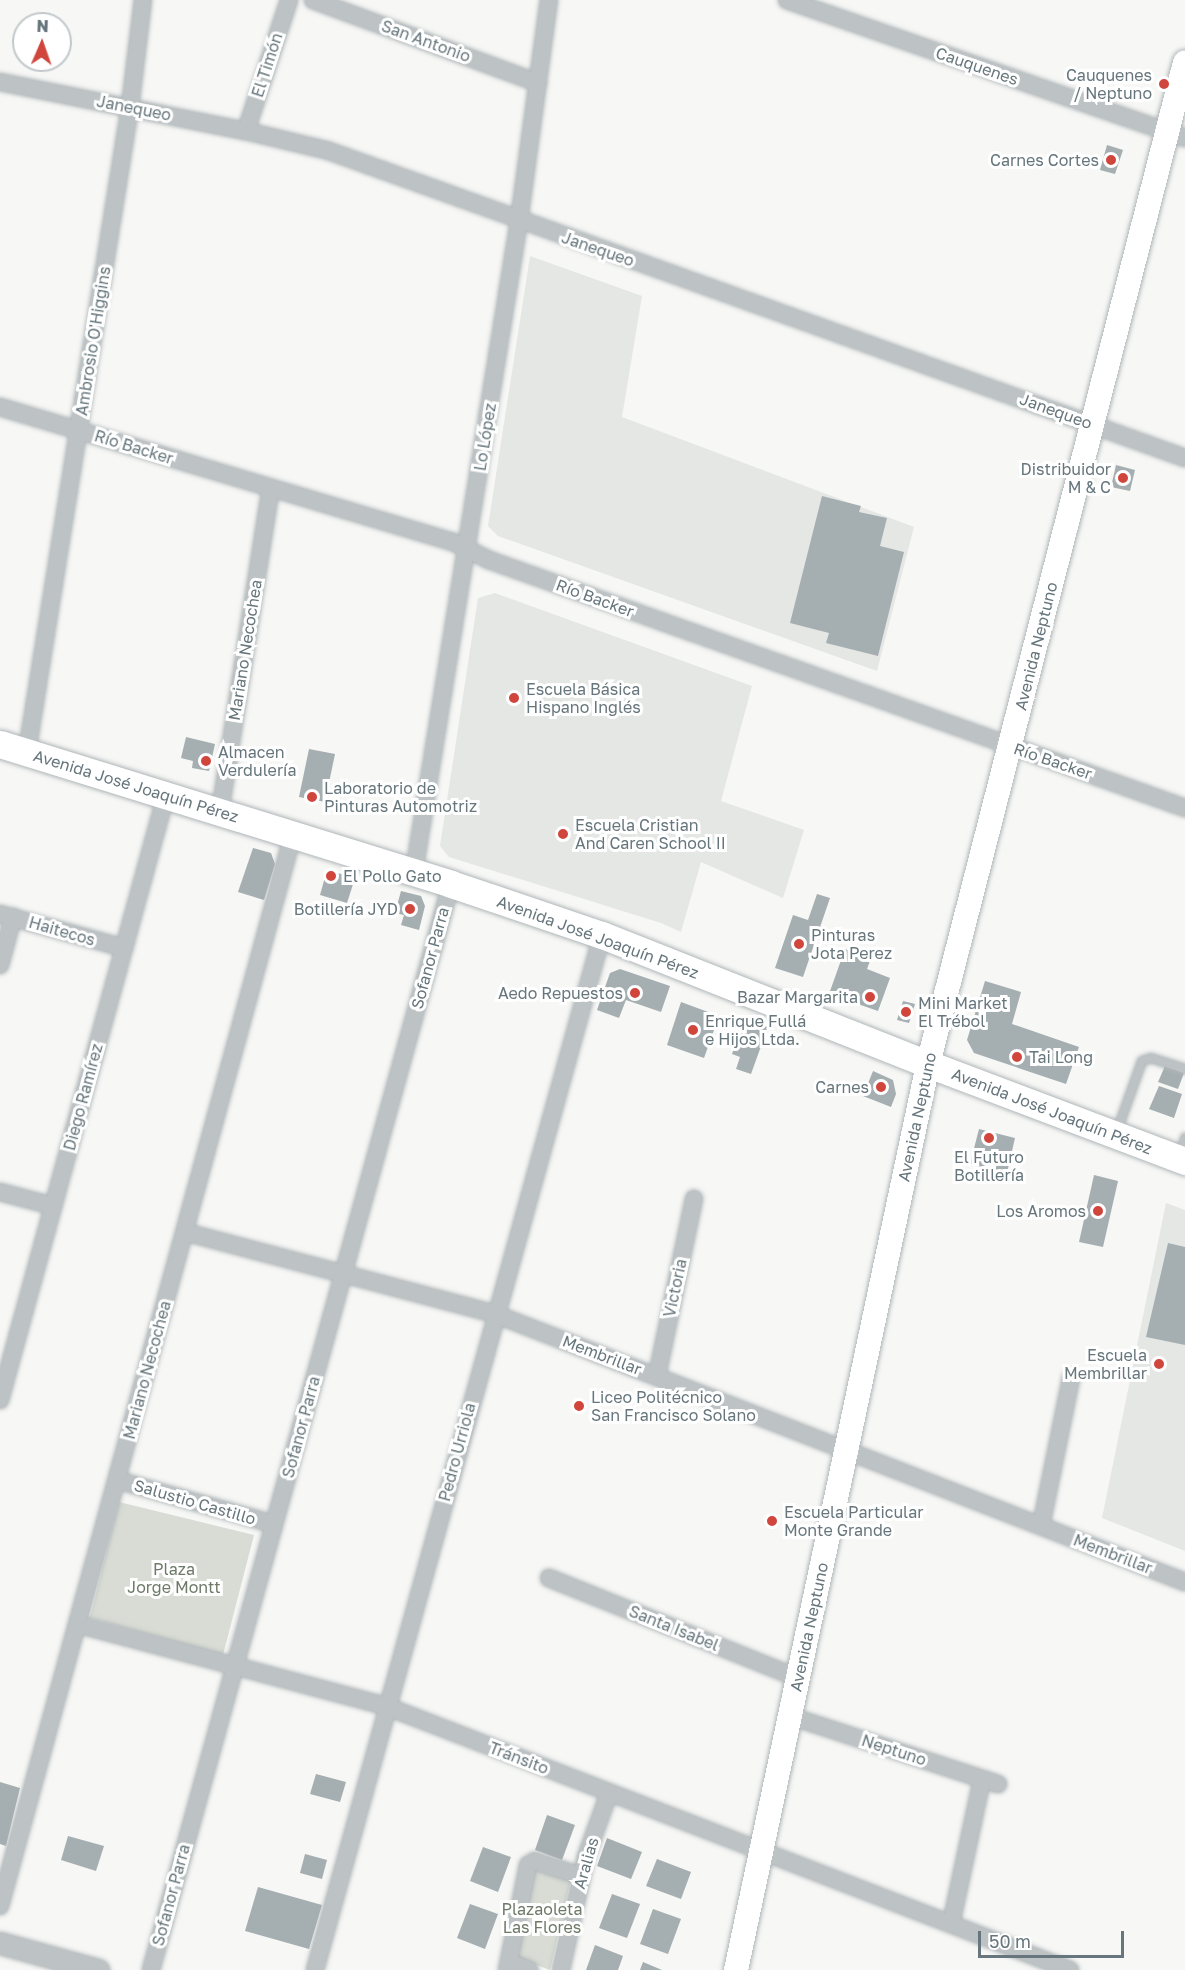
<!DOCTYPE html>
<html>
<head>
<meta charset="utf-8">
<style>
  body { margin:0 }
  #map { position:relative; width:1185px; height:1970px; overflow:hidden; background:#f7f7f5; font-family:"Golos Text",sans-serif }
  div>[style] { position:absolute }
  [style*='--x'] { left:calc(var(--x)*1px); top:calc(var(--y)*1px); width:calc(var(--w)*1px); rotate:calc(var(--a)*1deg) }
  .built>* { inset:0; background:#e5e7e5 }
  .green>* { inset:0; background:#d8dcd4 }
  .building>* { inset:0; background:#a5aeb1 }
  .roads { filter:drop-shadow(0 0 2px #afb6b9) drop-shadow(0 0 2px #afb6b9) }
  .service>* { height:8px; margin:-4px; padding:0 4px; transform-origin:4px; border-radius:4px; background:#bdc2c4 }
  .minor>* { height:16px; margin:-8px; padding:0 8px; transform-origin:8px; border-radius:8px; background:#bdc2c4 }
  .tertiary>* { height:21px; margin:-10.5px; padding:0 10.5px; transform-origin:10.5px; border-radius:10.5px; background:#bdc2c4 }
  .secondary>* { height:24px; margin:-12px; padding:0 12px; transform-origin:12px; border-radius:12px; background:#fff }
  .primary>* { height:27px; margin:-13.5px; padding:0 13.5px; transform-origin:13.5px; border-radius:13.5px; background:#fff }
  .dots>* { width:16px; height:16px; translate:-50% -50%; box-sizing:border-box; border:3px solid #fff; border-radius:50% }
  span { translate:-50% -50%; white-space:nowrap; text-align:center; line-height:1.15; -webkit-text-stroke:6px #fff; paint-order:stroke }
  .street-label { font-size:16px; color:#66767c }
  .poi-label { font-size:16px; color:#66767c }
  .right { translate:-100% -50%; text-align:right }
  .left { translate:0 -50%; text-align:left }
  .park-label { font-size:16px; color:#6e7a68 }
  .north { position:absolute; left:12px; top:12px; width:60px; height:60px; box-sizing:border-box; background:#fff; border:2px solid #c2c8cb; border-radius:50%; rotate:2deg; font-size:16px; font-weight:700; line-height:24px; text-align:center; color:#66767c }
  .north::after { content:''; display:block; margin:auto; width:21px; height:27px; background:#d0463c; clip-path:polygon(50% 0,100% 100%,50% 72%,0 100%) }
  .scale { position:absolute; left:978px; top:1931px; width:146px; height:27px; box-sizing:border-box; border:3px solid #66767c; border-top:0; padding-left:8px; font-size:18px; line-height:21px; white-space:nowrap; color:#66767c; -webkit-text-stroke:4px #fff; paint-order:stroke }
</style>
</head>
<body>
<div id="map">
  <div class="built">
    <i style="clip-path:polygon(530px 256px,642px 296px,622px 417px,914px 527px,877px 671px,498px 536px,488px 526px)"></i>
    <i style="clip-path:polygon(495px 593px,752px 686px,721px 801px,804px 830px,783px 898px,701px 862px,681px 932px,661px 923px,449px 857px,440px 846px,478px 598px)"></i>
    <i style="clip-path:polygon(1166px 1203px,1185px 1210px,1185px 1551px,1102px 1518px)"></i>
  </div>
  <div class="green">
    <i style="clip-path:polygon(119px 1502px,254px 1535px,223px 1655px,90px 1618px)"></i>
    <i style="clip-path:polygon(533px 1870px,571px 1879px,550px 1970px,514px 1957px)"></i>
  </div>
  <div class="building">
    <i style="clip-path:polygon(1107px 145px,1123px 150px,1115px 174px,1100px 170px)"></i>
    <i style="clip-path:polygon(1116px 465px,1135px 470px,1130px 491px,1111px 487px)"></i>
    <i style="clip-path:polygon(822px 496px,861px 506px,859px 512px,887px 518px,880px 546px,904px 552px,878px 656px,826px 643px,829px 633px,790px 623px)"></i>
    <i style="clip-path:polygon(186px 737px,215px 744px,209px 771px,192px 768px,193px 761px,181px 758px)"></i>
    <i style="clip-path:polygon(309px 749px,335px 754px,325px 802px,299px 797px)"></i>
    <i style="clip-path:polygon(253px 848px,271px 853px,275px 864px,264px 900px,238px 892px)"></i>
    <i style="clip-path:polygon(327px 870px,355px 878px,347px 903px,320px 895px)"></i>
    <i style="clip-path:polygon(401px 891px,421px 896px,425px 906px,419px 930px,401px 925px,404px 915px,395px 913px)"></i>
    <i style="clip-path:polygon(817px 894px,830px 898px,803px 977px,775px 968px,793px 915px,808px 920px)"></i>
    <i style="clip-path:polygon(845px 949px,871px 958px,867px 969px,890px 978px,878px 1011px,829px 994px)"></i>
    <i style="clip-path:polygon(620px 969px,670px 986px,661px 1012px,626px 1000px,619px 1018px,597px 1010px,610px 973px)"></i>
    <i style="clip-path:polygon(985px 981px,1021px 992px,1012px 1024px,1079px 1047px,1066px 1084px,974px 1053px,967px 1040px)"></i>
    <i style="clip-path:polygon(903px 1001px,915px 1004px,909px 1023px,897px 1020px)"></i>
    <i style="clip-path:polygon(681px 1002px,719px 1016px,704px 1058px,667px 1045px)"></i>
    <i style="clip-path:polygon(744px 1019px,768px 1027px,751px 1074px,736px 1069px,740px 1057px,732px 1054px)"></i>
    <i style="clip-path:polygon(1165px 1066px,1184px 1073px,1178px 1089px,1158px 1082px)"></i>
    <i style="clip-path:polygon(873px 1071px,893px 1080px,896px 1094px,891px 1107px,863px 1096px)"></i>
    <i style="clip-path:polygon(1159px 1086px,1182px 1094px,1174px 1118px,1149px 1109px)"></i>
    <i style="clip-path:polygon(979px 1129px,1015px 1138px,1007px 1173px,970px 1164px)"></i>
    <i style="clip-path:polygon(1094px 1175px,1118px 1181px,1103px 1247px,1079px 1242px)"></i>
    <i style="clip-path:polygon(1168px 1243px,1185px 1247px,1185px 1345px,1146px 1337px)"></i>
    <i style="clip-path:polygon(316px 1774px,346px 1782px,340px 1802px,310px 1794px)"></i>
    <i style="clip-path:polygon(0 1782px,20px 1788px,6px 1846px,0 1844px)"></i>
    <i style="clip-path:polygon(547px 1815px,575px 1825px,562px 1860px,535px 1850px)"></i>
    <i style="clip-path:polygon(68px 1836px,104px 1846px,96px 1871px,61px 1860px)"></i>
    <i style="clip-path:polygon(607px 1838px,642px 1852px,631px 1879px,597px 1866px)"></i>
    <i style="clip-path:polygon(483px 1847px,511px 1857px,498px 1892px,470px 1881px)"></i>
    <i style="clip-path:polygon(305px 1854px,327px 1860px,322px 1879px,300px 1873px)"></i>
    <i style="clip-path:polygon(657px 1859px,691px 1872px,681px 1899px,646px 1886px)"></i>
    <i style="clip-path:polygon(258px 1887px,322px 1905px,309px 1949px,245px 1931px)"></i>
    <i style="clip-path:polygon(612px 1894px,640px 1904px,627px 1938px,599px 1928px)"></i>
    <i style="clip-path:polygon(470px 1904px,498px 1914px,485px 1949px,457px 1938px)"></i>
    <i style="clip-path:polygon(653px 1909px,681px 1919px,668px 1954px,640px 1944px)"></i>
    <i style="clip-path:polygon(595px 1945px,623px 1956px,618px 1970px,586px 1970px)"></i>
    <i style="clip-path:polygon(643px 1962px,662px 1970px,640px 1970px)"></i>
  </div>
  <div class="roads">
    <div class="service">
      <i style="--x:1117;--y:1131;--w:74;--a:-70.3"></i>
      <i style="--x:1142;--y:1061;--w:9;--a:-18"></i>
      <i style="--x:1151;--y:1058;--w:36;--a:18"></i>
      <i style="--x:1180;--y:1156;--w:19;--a:-74"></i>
    </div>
    <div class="minor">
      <i style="--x:313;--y:0;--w:240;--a:20.2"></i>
      <i style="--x:787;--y:0;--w:421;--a:19.1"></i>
      <i style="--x:0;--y:82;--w:251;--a:11.3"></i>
      <i style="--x:246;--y:131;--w:85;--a:13.5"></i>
      <i style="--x:329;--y:151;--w:909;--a:19.73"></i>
      <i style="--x:246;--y:131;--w:138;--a:-71.8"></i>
      <i style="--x:0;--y:407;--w:473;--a:16.6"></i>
      <i style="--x:453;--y:542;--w:40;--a:26.6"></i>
      <i style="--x:489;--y:560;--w:739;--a:19.61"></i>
      <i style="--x:27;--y:752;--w:653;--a:-80.93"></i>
      <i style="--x:130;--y:107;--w:108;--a:-83.1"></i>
      <i style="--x:220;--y:812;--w:328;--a:-81.1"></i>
      <i style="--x:414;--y:872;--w:659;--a:-80.84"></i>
      <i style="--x:519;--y:221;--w:223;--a:-82.3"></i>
      <i style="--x:0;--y:914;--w:129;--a:15.3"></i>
      <i style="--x:0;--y:965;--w:50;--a:-74.8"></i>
      <i style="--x:0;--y:1192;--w:55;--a:14.8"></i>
      <i style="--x:185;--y:1232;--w:321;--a:14.8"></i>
      <i style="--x:495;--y:1314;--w:740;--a:21.23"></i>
      <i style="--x:657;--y:1376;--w:181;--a:-78.2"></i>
      <i style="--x:0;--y:1400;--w:627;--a:-74.66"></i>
      <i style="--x:117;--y:1480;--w:163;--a:15.7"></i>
      <i style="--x:1041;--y:1526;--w:151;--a:-78.5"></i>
      <i style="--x:549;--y:1578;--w:268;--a:21.9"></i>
      <i style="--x:77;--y:1624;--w:322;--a:14.9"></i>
      <i style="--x:388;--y:1707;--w:731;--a:21.09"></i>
      <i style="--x:790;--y:1716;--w:219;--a:18.1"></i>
      <i style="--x:0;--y:1906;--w:1111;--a:-74.71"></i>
      <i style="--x:951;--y:1924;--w:148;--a:-77.9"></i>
      <i style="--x:509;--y:1962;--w:22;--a:21"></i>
      <i style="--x:151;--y:1970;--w:1127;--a:-74.56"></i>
      <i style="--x:315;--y:1970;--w:1074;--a:-74.5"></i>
      <i style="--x:507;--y:1970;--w:107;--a:-78.7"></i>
      <i style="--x:528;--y:1865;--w:8;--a:-30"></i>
      <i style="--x:535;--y:1861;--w:48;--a:18.1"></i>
      <i style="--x:561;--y:1970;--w:116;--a:-77.5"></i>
      <i style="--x:586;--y:1857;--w:68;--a:-70.2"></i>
    </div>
    <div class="tertiary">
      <i style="--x:0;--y:1943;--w:102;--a:15.4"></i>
    </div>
    <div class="secondary">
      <i style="--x:736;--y:1970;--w:926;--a:-78.03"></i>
      <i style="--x:928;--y:1064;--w:1034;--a:-75.61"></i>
    </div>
    <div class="primary">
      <i style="--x:0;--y:744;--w:472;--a:17.2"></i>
      <i style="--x:451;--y:884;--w:159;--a:18.7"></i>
      <i style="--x:602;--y:935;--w:351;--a:21.6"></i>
      <i style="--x:928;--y:1064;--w:275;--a:20.7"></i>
    </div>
  </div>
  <div class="dots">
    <i style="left:1164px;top:84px;background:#d0463c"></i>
    <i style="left:1111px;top:160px;background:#d0463c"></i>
    <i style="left:1123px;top:478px;background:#d0463c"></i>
    <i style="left:514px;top:698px;background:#d0463c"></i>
    <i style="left:206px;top:761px;background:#d0463c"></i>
    <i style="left:312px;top:797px;background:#d0463c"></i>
    <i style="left:563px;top:834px;background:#d0463c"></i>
    <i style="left:331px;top:876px;background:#d0463c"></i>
    <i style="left:410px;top:909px;background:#d0463c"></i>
    <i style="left:799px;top:944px;background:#d0463c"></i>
    <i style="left:635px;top:993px;background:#d0463c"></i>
    <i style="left:870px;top:997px;background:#d0463c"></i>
    <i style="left:906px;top:1012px;background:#d0463c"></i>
    <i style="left:693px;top:1030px;background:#d0463c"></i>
    <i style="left:1017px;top:1057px;background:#d0463c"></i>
    <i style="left:881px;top:1087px;background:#d0463c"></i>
    <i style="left:989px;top:1138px;background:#d0463c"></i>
    <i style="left:1098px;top:1211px;background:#d0463c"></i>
    <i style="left:1159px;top:1364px;background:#d0463c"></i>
    <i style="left:579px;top:1406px;background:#d0463c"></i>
    <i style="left:772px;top:1521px;background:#d0463c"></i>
  </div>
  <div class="street-label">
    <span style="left:426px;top:41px;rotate:20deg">San Antonio</span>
    <span style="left:267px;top:65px;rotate:-72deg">El Timón</span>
    <span style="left:977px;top:66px;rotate:19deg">Cauquenes</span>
    <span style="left:134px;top:108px;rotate:11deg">Janequeo</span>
    <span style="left:598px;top:249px;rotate:19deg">Janequeo</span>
    <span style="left:93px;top:341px;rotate:-81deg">Ambrosio O'Higgins</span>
    <span style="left:1056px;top:411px;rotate:20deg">Janequeo</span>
    <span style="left:485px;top:437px;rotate:-81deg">Lo López</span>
    <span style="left:134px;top:447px;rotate:17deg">Río Backer</span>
    <span style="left:595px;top:598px;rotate:20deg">Río Backer</span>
    <span style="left:1036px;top:646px;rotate:-76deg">Avenida Neptuno</span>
    <span style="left:245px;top:650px;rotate:-81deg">Mariano Necochea</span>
    <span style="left:1053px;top:761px;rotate:19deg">Río Backer</span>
    <span style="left:136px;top:786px;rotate:17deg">Avenida José Joaquín Pérez</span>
    <span style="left:62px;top:931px;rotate:16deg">Haitecos</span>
    <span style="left:598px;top:937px;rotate:20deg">Avenida José Joaquín Pérez</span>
    <span style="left:430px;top:958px;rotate:-75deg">Sofanor Parra</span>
    <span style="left:83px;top:1097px;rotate:-75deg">Diego Ramírez</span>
    <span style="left:1052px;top:1111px;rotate:21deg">Avenida José Joaquín Pérez</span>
    <span style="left:917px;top:1117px;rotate:-78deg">Avenida Neptuno</span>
    <span style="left:675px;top:1288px;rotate:-78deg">Victoria</span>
    <span style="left:602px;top:1355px;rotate:21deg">Membrillar</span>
    <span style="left:147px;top:1370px;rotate:-75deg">Mariano Necochea</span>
    <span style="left:301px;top:1427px;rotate:-75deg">Sofanor Parra</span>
    <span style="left:457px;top:1452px;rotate:-75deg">Pedro Urriola</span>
    <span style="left:195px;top:1502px;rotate:16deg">Salustio Castillo</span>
    <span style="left:1113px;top:1554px;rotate:21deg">Membrillar</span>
    <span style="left:809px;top:1627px;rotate:-78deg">Avenida Neptuno</span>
    <span style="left:674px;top:1628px;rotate:22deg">Santa Isabel</span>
    <span style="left:894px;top:1750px;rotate:18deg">Neptuno</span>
    <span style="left:519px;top:1758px;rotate:21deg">Tránsito</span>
    <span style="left:586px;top:1863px;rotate:-74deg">Aralias</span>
    <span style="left:171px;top:1895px;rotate:-75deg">Sofanor Parra</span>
  </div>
  <div class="poi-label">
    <span class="right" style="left:1152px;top:84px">Cauquenes<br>/ Neptuno</span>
    <span class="right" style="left:1099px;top:160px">Carnes Cortes</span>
    <span class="right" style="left:1111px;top:478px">Distribuidor<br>M &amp; C</span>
    <span class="left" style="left:526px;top:698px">Escuela Básica<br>Hispano Inglés</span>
    <span class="left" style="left:218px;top:761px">Almacen<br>Verdulería</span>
    <span class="left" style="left:324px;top:797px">Laboratorio de<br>Pinturas Automotriz</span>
    <span class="left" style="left:575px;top:834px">Escuela Cristian<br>And Caren School II</span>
    <span class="left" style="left:343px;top:876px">El Pollo Gato</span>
    <span class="right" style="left:398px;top:909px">Botillería JYD</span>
    <span class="left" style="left:811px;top:944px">Pinturas<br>Jota Perez</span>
    <span class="right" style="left:623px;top:993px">Aedo Repuestos</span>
    <span class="right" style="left:858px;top:997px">Bazar Margarita</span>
    <span class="left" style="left:918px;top:1012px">Mini Market<br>El Trébol</span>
    <span class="left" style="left:705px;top:1030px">Enrique Fullá<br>e Hijos Ltda.</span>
    <span class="left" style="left:1029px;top:1057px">Tai Long</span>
    <span class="right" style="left:869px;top:1087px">Carnes</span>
    <span style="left:989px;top:1166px">El Futuro<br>Botillería</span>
    <span class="right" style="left:1086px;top:1211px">Los Aromos</span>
    <span class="right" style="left:1147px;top:1364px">Escuela<br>Membrillar</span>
    <span class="left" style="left:591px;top:1406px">Liceo Politécnico<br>San Francisco Solano</span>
    <span class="left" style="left:784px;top:1521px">Escuela Particular<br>Monte Grande</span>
  </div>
  <div class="park-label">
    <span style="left:174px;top:1578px">Plaza<br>Jorge Montt</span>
    <span style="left:542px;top:1918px">Plazaoleta<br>Las Flores</span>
  </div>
  <div class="north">N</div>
  <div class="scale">50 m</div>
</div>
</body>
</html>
